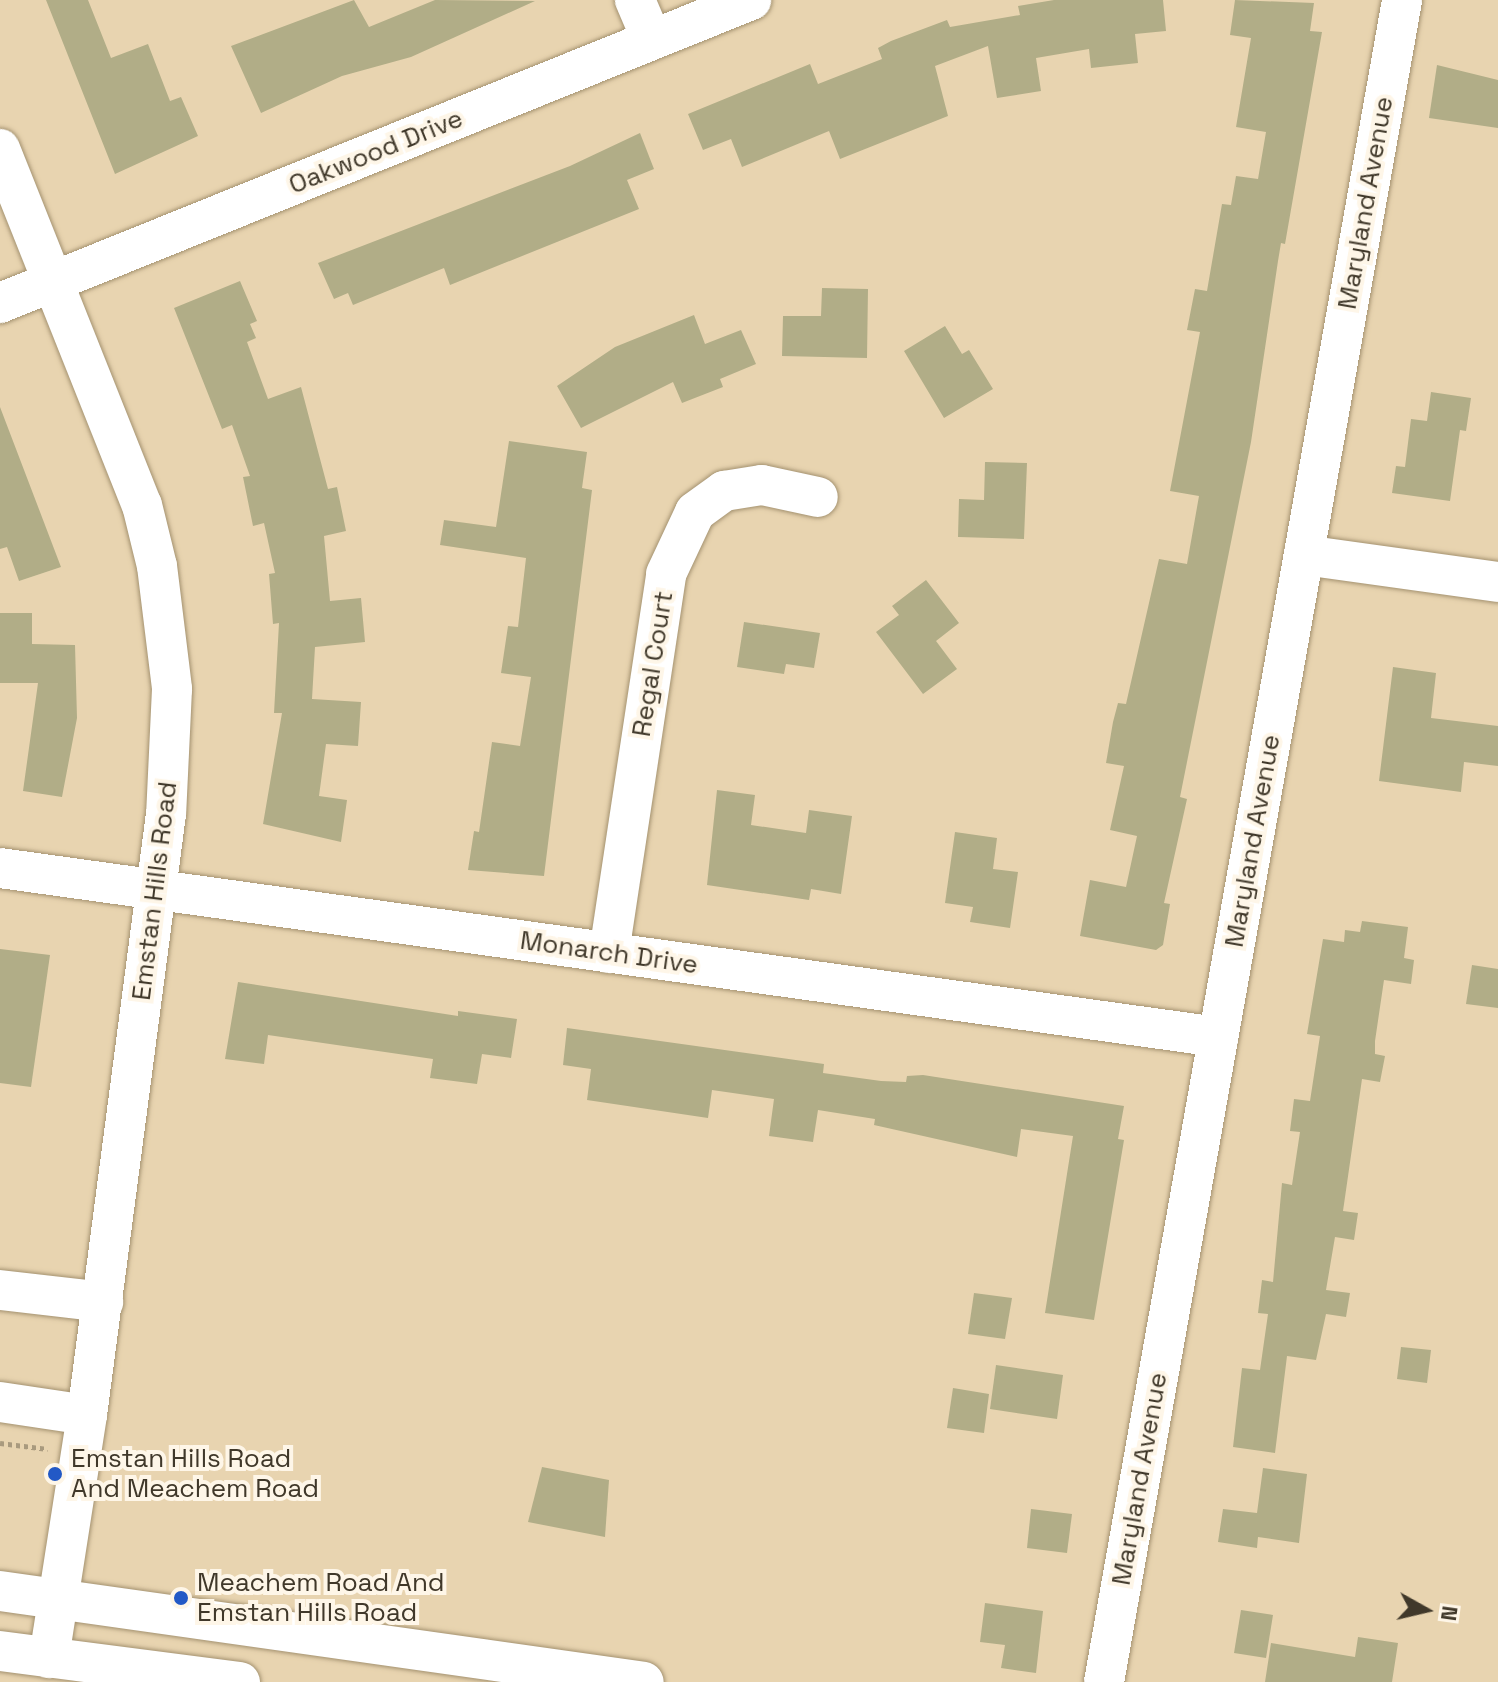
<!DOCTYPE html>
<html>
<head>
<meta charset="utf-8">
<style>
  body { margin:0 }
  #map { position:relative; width:1498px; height:1682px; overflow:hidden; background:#e8d4b0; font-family:"Space Grotesk",sans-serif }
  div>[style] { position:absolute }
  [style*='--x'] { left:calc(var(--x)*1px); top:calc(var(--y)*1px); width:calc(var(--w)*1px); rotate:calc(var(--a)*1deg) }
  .building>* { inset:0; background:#b1ad87 }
  .path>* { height:5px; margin-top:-2.5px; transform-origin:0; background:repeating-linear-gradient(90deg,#a99a7e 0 4px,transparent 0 8px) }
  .roads { filter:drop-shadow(0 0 2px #a49270) drop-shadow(0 0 2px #a49270) }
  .minor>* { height:40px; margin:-20px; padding:0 20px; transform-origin:20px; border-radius:20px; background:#fff }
  .dots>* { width:22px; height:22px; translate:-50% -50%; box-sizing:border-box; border:4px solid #fef6e8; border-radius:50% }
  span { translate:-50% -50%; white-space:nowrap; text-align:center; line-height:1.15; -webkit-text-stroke:8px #fef6e8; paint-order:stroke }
  .street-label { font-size:26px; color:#40382a }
  .poi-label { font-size:26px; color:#40382a }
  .left { translate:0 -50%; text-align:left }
  .north { position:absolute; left:1386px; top:1570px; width:80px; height:80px; -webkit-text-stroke:6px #fef6e8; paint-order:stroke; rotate:98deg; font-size:22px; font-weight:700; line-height:32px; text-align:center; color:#40382a }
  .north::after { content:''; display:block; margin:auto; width:28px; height:36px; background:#40382a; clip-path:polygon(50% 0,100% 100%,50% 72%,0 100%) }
</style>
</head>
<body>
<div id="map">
  <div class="building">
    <i style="clip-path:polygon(46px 0,88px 0,111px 58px,148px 44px,170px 101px,181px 97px,198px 136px,115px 174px)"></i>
    <i style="clip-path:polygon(354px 0,369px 27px,435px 0,535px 1px,411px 57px,342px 76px,261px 113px,231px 46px)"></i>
    <i style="clip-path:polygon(1054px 0,1163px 0,1166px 31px,1135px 34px,1138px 63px,1091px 68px,1089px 49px,1036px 58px,1041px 91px,997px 98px,988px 46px,935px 66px,948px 116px,840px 159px,829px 131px,742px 167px,731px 139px,703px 150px,688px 114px,810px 64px,818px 84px,882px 59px,878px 48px,891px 41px,947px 20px,950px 27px,1020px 15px,1018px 6px)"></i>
    <i style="clip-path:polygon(1235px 0,1314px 3px,1310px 31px,1322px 32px,1285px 244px,1281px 243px,1278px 261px,1251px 442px,1180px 797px,1187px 799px,1164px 903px,1170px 904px,1163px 945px,1156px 950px,1080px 936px,1090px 880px,1126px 887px,1137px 836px,1110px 830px,1124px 766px,1106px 763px,1113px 722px,1118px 703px,1126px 704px,1159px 559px,1187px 564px,1199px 496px,1170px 491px,1200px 332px,1187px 330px,1195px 289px,1207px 291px,1222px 204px,1231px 205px,1236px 176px,1258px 179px,1266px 132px,1236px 127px,1251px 38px,1230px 35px)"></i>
    <i style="clip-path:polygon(1437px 65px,1498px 80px,1498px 128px,1429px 118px)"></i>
    <i style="clip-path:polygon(640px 133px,654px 169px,627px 180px,639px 209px,450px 285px,444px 268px,353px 305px,348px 293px,334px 299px,318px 263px,570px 166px)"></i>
    <i style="clip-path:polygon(240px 281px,257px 321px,250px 324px,256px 338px,247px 342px,268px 399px,301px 387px,328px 489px,337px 487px,346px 531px,324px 536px,330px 601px,361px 598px,365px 642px,315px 647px,312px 699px,361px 702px,358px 746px,326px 744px,319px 796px,347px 800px,341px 842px,263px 824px,282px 713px,274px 713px,279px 623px,273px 624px,269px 574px,275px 573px,264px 523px,253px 526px,243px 477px,250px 476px,232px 425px,222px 429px,174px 308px)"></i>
    <i style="clip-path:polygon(822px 288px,868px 289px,867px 358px,782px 356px,783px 316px,821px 316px)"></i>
    <i style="clip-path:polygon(694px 315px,705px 344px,741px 330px,756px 364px,720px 379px,723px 387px,682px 403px,673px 382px,581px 428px,557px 386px,615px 347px)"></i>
    <i style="clip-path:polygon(945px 326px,962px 354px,969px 350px,993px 389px,944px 418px,904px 351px)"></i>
    <i style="clip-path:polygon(1431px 392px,1471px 398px,1466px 431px,1460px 430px,1450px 501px,1392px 493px,1396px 466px,1405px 467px,1411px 419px,1427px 421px)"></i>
    <i style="clip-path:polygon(0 407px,61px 567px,19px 581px,7px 547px,0 549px)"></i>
    <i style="clip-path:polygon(509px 441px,587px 452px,582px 488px,592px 490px,544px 876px,468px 870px,474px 831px,479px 832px,492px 742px,520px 746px,531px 677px,501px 673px,508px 626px,518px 627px,526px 558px,440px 545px,444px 520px,496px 527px)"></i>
    <i style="clip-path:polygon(985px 462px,1027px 463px,1024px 539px,958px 537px,959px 499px,984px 500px)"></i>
    <i style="clip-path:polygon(926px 580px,959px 623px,936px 641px,957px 669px,923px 694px,876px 632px,899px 615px,892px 606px)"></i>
    <i style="clip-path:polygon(0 613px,32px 613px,32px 644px,75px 645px,77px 718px,62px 797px,23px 791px,38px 683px,0 683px)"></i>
    <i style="clip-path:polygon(744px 622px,820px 633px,814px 668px,786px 664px,784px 674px,737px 667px)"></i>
    <i style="clip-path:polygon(1393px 667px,1436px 673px,1431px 718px,1498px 726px,1498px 766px,1464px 762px,1461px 792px,1379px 781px)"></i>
    <i style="clip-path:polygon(717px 790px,755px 795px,751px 825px,806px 833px,809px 810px,852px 816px,841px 894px,811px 889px,809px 900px,707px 885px)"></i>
    <i style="clip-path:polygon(955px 832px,997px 838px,993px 869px,1018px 872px,1010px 928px,970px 922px,973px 907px,945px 903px)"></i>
    <i style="clip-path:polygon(1362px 921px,1408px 927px,1404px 958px,1414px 960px,1411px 984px,1384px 980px,1375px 1041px,1375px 1054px,1385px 1056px,1380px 1082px,1362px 1079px,1343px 1211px,1358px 1213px,1354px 1240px,1335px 1237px,1326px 1290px,1350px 1293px,1346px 1317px,1326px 1314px,1316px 1360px,1287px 1356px,1275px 1453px,1233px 1447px,1242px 1368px,1260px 1370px,1268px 1314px,1258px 1313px,1262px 1280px,1273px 1282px,1282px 1183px,1292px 1185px,1300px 1132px,1290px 1131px,1294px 1099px,1310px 1101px,1320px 1036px,1307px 1034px,1323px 939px,1344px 942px,1345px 930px,1360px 932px)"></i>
    <i style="clip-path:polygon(0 949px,50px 955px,31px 1087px,0 1083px)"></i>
    <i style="clip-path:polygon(1472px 965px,1498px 969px,1498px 1008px,1466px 1004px)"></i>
    <i style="clip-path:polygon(238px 982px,458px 1016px,458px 1011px,517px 1019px,511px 1058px,482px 1054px,477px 1084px,430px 1078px,433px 1059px,268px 1035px,264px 1064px,225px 1059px)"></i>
    <i style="clip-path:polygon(567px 1028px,824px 1064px,823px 1073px,881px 1081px,906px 1082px,907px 1076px,923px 1075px,1124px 1106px,1118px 1139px,1124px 1140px,1094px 1320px,1045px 1313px,1073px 1136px,1021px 1129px,1017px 1157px,874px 1125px,875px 1119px,818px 1110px,813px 1142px,769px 1136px,774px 1099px,712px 1090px,708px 1118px,587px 1100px,591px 1069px,563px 1065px)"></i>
    <i style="clip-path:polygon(974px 1293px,1012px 1298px,1005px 1339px,968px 1334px)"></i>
    <i style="clip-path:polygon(1401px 1347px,1431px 1350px,1427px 1383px,1397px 1379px)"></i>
    <i style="clip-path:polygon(996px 1365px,1063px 1375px,1057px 1419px,990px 1409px)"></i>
    <i style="clip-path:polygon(953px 1388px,989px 1394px,984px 1433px,947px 1428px)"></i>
    <i style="clip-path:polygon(542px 1467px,609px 1480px,605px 1537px,528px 1522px)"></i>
    <i style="clip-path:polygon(1263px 1468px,1307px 1474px,1299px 1543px,1258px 1537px,1257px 1548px,1218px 1542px,1223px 1509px,1257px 1513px)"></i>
    <i style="clip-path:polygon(1031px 1509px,1072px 1514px,1067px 1553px,1027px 1548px)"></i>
    <i style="clip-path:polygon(985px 1603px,1043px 1611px,1036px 1673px,1001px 1668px,1005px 1645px,980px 1642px)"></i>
    <i style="clip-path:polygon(1241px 1610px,1273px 1615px,1266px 1658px,1234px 1653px)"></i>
    <i style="clip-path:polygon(1358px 1637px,1398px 1643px,1392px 1682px,1265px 1682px,1271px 1643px,1355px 1657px)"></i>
  </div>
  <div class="path">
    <i style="--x:0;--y:1443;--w:48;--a:7.1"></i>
  </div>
  <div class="roads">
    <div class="minor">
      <i style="--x:635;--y:0;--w:43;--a:67"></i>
      <i style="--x:0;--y:149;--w:383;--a:68.3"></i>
      <i style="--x:142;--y:505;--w:63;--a:76.2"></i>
      <i style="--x:157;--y:566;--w:124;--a:83"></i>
      <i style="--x:172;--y:689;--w:125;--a:92.7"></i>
      <i style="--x:166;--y:814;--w:606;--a:97.49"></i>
      <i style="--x:87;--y:1415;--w:246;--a:98.9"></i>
      <i style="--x:0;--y:303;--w:810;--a:-21.97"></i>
      <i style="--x:1304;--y:555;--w:196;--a:7.9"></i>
      <i style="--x:0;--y:868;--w:1230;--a:7.9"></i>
      <i style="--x:609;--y:953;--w:383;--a:-81.4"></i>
      <i style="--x:666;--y:574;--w:68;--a:-64.9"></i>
      <i style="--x:695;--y:512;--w:36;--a:-36"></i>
      <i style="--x:724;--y:491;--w:38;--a:-9"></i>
      <i style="--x:762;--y:485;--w:57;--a:12.1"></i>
      <i style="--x:0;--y:1290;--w:104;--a:6.6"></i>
      <i style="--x:0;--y:1402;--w:88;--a:8.5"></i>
      <i style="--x:0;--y:1591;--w:650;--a:8.04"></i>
      <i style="--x:0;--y:1651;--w:242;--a:7.4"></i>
      <i style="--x:1104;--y:1682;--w:1708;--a:-79.95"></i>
    </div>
  </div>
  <div class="dots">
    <i style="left:55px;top:1474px;background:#2259c6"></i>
    <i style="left:181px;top:1598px;background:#2259c6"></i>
  </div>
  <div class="street-label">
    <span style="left:376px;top:152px;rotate:-22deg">Oakwood Drive</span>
    <span style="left:1366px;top:203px;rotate:-80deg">Maryland Avenue</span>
    <span style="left:653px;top:664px;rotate:-81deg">Regal Court</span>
    <span style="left:1253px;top:841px;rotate:-80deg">Maryland Avenue</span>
    <span style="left:155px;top:891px;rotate:-83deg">Emstan Hills Road</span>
    <span style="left:609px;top:953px;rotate:8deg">Monarch Drive</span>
    <span style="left:1140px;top:1479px;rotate:-80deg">Maryland Avenue</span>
  </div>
  <div class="poi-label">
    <span class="left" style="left:71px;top:1474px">Emstan Hills Road<br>And Meachem Road</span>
    <span class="left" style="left:197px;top:1598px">Meachem Road And<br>Emstan Hills Road</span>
  </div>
  <div class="north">N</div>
</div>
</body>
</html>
